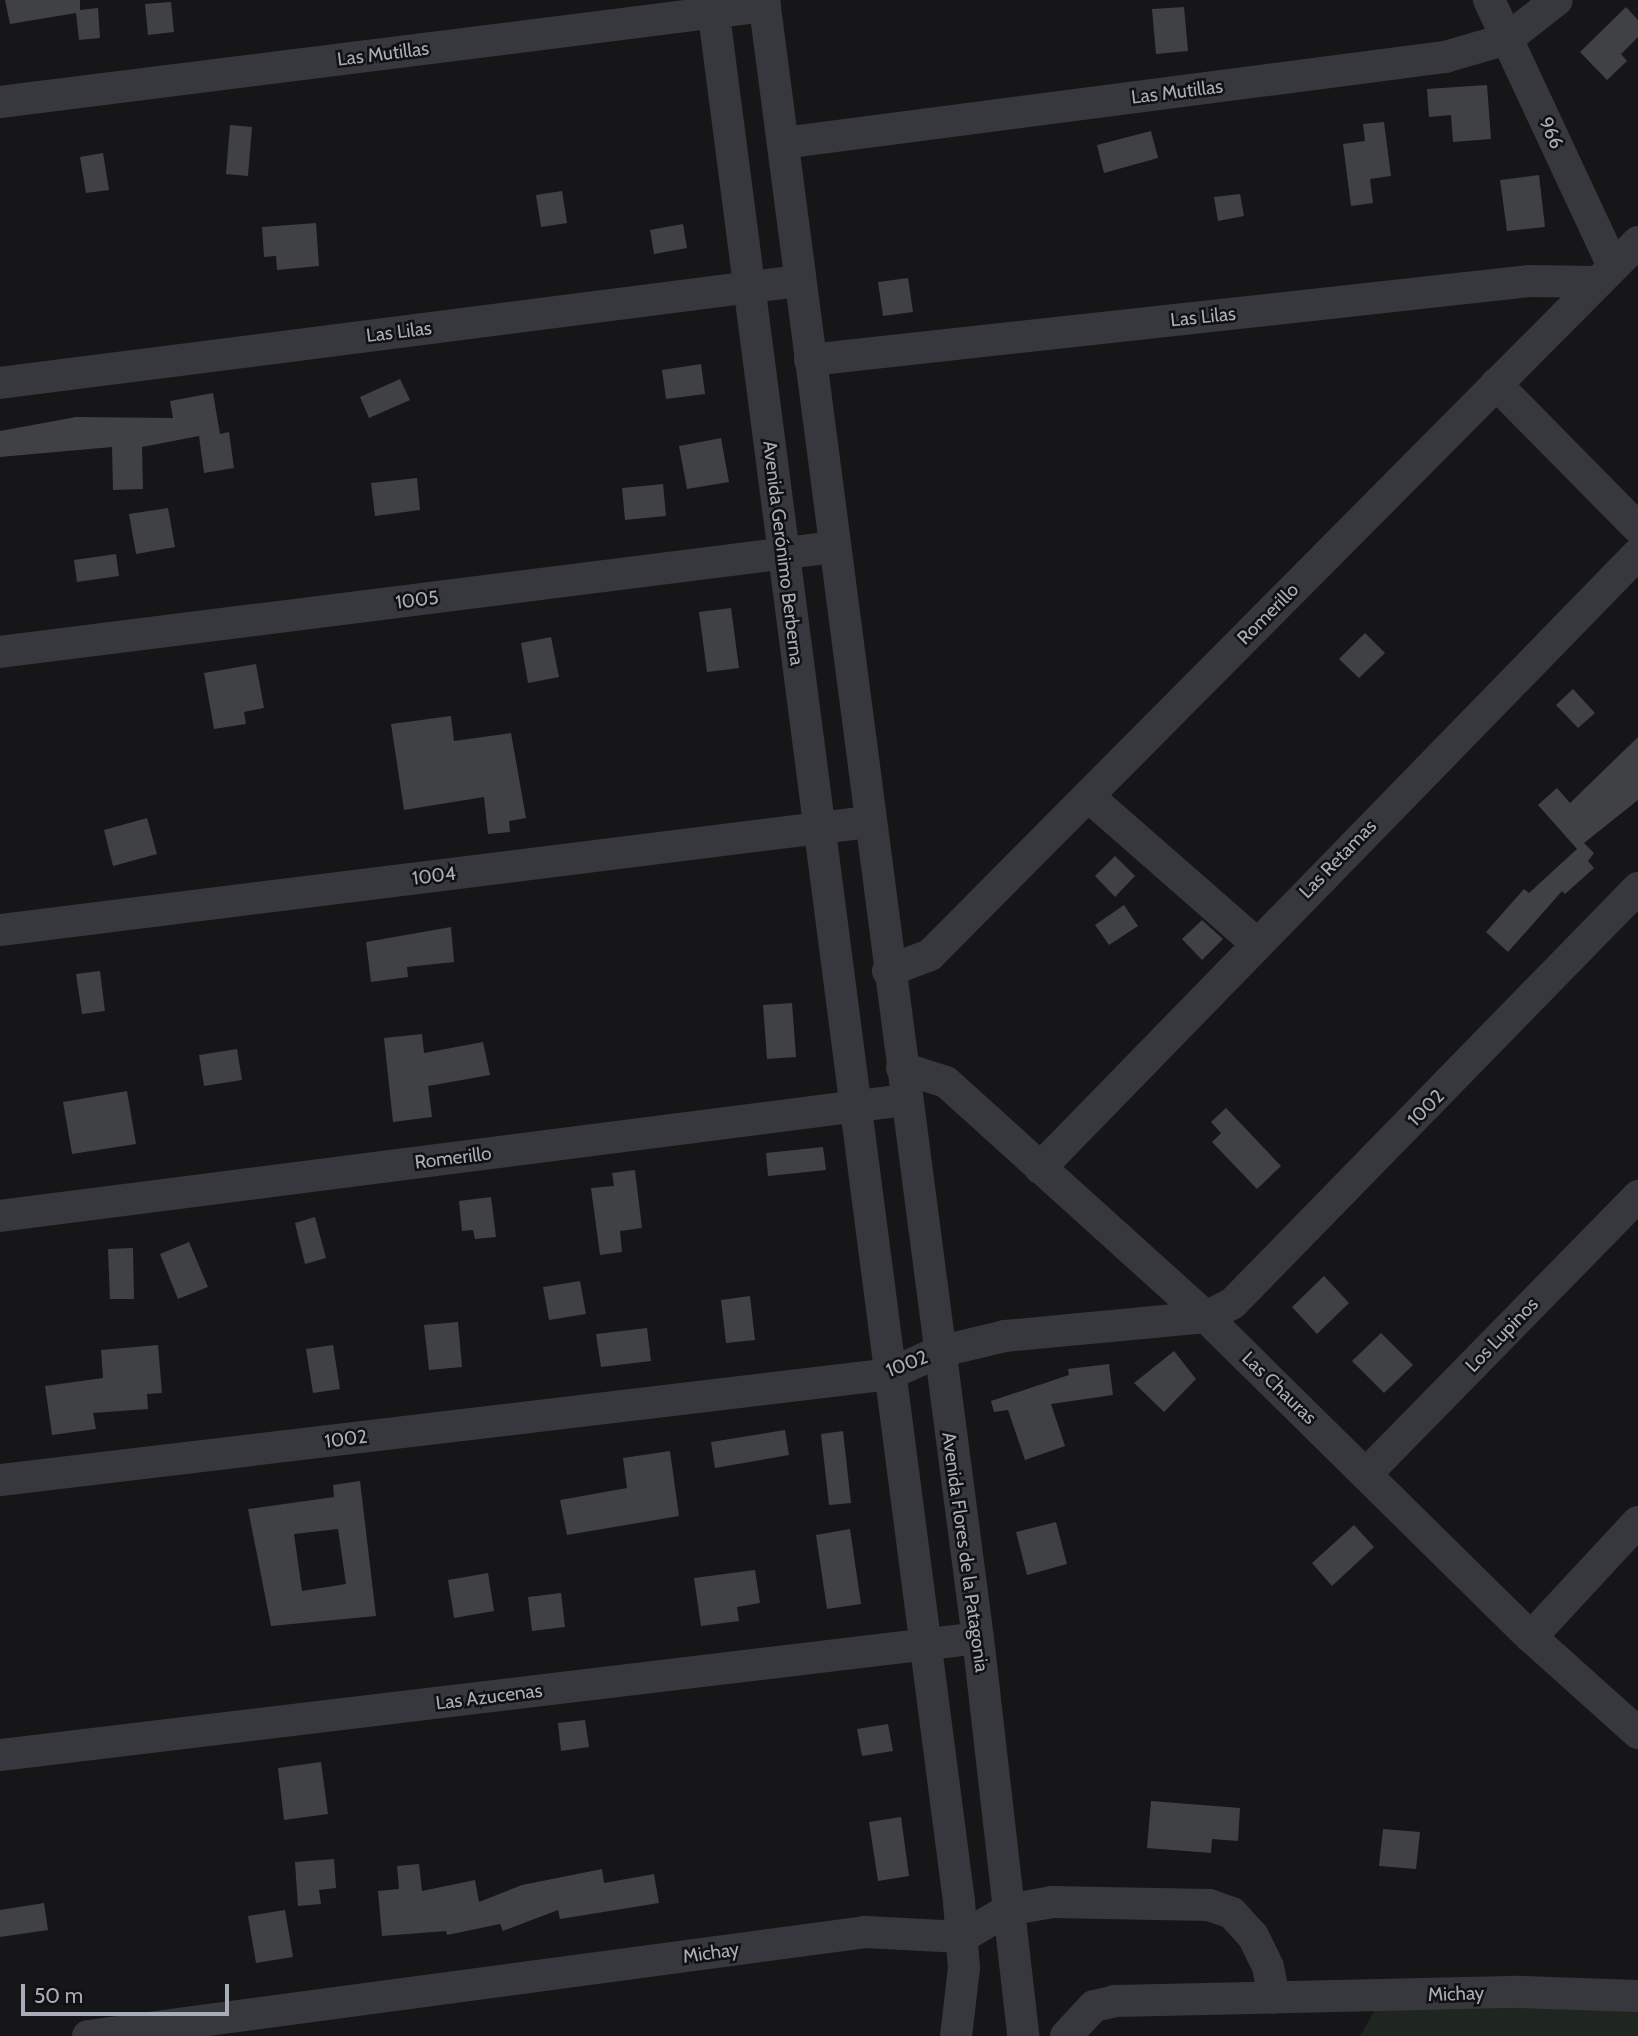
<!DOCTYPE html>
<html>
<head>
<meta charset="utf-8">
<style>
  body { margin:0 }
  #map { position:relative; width:1638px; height:2036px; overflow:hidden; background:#161618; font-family:Cabin,sans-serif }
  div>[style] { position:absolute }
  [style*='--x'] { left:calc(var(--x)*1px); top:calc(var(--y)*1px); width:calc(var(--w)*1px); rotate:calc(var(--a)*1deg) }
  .green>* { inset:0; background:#1e261f }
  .building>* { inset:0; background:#404145 }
  .minor>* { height:32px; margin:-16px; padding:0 16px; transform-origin:16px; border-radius:16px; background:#37383d }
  span { translate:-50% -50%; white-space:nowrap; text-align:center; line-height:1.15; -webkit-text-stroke:5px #111113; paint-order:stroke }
  .street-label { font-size:19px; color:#a8adb8 }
  .scale { position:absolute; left:21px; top:1984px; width:208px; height:32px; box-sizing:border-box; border:4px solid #a8adb8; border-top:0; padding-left:9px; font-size:21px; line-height:24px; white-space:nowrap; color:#a8adb8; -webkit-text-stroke:5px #111113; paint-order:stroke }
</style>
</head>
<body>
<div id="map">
  <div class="green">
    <i style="clip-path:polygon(1638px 2006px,1638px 2036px,1360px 2036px,1375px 2010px)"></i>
  </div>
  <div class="building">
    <i style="clip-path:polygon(5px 0,80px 0,80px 10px,98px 8px,100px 38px,79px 40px,76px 13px,10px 24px)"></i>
    <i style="clip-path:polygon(171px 2px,174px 32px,148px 35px,145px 4px)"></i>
    <i style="clip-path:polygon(1184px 7px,1188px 51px,1156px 54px,1152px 9px)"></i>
    <i style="clip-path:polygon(1626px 7px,1638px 20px,1638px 37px,1621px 54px,1627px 61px,1607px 80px,1580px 52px)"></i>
    <i style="clip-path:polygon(1487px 85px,1491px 139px,1453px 142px,1451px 115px,1429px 117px,1427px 89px)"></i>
    <i style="clip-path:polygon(1384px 122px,1391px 176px,1370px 179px,1373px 203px,1351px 206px,1343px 144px,1365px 141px,1363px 124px)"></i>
    <i style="clip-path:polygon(230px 125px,252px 127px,248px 176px,226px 174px)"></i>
    <i style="clip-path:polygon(1151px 131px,1158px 158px,1104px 173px,1097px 145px)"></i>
    <i style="clip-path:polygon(103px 153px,109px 190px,86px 193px,80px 157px)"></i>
    <i style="clip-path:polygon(1539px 175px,1545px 227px,1507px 231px,1500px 180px)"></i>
    <i style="clip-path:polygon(562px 191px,567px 223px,541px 227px,536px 195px)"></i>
    <i style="clip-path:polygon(1240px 194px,1244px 216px,1218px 221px,1214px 197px)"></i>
    <i style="clip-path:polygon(316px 223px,319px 266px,277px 270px,276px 256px,264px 257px,262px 227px)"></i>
    <i style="clip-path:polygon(683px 224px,687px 248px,654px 254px,650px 230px)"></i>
    <i style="clip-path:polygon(908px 278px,913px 312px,883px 316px,878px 282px)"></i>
    <i style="clip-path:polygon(701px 364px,705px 394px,666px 399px,662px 370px)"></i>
    <i style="clip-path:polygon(400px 379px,410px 400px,369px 418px,360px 397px)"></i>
    <i style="clip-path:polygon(213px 393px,220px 434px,229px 432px,234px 468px,204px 473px,199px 436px,142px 447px,143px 489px,113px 490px,112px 447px,0 457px,0 431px,76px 417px,173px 418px,170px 401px)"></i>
    <i style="clip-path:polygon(721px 438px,729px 482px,687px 489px,679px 446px)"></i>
    <i style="clip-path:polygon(417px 478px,420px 510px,375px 516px,371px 483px)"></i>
    <i style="clip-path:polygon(663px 484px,666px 516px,625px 520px,622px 488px)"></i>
    <i style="clip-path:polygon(168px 508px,175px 547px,136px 554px,129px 514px)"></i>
    <i style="clip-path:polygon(116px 554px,119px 576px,77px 582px,74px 560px)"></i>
    <i style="clip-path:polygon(731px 608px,739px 668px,707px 672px,699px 612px)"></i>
    <i style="clip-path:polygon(1365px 633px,1385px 653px,1359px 678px,1339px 659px)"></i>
    <i style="clip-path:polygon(551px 637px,559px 677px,528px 683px,521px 643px)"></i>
    <i style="clip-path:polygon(256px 664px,264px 708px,244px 712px,246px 724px,214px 729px,204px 673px)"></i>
    <i style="clip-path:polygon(1573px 689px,1595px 713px,1578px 728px,1556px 705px)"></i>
    <i style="clip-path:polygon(451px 716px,454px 741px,511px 733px,526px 818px,509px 821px,510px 832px,488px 834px,484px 797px,404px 810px,391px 724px)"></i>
    <i style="clip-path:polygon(1638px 737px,1638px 800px,1584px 843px,1594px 853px,1588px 861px,1594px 868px,1565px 894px,1562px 891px,1508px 952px,1486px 932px,1524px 889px,1529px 893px,1577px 849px,1538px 805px,1557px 788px,1570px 803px)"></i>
    <i style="clip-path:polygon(147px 818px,157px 854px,113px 866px,104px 830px)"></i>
    <i style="clip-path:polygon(1115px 856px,1135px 876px,1115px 897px,1095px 876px)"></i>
    <i style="clip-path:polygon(1124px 905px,1138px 926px,1109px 945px,1095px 925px)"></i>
    <i style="clip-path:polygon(1202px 920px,1223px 939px,1202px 960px,1182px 939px)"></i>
    <i style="clip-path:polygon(451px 927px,454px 962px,407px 967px,408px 977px,371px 982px,366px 942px)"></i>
    <i style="clip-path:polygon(100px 971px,105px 1011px,82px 1014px,76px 974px)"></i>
    <i style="clip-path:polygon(792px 1003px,796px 1057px,767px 1059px,763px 1005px)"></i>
    <i style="clip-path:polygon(422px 1034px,424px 1053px,483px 1042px,490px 1075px,428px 1086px,432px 1117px,393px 1122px,384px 1038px)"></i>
    <i style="clip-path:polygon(237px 1049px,242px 1080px,204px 1086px,199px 1055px)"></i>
    <i style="clip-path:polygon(127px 1091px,136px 1144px,72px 1154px,63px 1102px)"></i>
    <i style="clip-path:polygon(1226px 1108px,1281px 1166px,1257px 1189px,1212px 1142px,1221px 1133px,1211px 1122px)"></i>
    <i style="clip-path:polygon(823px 1147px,826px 1170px,768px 1176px,766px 1153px)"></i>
    <i style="clip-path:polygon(635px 1170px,642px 1228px,620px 1231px,622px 1252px,600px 1255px,591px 1188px,614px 1186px,612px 1173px)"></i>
    <i style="clip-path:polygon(491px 1197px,496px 1237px,475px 1239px,473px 1230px,462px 1231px,459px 1201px)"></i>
    <i style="clip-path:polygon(315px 1217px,326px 1258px,305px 1264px,295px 1223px)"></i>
    <i style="clip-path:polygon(189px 1242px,208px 1287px,178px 1299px,160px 1254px)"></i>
    <i style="clip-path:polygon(133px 1248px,134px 1299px,110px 1299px,108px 1249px)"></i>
    <i style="clip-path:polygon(1324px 1276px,1349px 1303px,1317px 1334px,1292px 1307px)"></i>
    <i style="clip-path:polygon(580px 1281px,586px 1314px,549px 1320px,543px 1287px)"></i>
    <i style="clip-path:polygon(750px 1296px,755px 1340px,726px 1343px,721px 1300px)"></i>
    <i style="clip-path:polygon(458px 1322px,462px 1367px,429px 1370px,424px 1325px)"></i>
    <i style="clip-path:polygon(647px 1328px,651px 1361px,601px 1367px,596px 1334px)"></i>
    <i style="clip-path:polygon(1381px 1333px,1413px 1365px,1384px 1393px,1352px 1361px)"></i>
    <i style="clip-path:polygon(158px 1345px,162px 1393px,147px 1394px,148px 1409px,93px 1413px,96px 1429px,52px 1435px,45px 1386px,103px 1378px,101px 1350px)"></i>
    <i style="clip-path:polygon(333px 1345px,340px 1389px,313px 1393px,306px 1349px)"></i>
    <i style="clip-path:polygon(1174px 1351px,1196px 1379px,1164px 1412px,1134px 1383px)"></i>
    <i style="clip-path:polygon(1109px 1364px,1113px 1395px,1051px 1404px,1065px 1446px,1025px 1460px,1008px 1410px,994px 1412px,991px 1401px,1069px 1375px,1068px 1369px)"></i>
    <i style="clip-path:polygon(785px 1430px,789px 1455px,715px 1468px,711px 1442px)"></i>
    <i style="clip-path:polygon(843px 1431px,851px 1503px,829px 1505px,821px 1434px)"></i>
    <i style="clip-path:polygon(670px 1451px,679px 1516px,567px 1535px,560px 1500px,627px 1488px,623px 1458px)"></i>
    <i style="clip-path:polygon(evenodd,360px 1481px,376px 1616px,271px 1626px,248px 1509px,334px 1497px,333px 1485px,360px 1481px,338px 1529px,346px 1584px,302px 1591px,294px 1534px,338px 1529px)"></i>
    <i style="clip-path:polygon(1056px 1522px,1067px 1564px,1027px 1575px,1016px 1532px)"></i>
    <i style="clip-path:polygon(1354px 1525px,1374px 1547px,1332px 1586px,1312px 1563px)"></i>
    <i style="clip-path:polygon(850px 1529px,861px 1604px,827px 1609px,816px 1535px)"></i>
    <i style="clip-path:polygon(755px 1570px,760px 1603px,737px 1607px,739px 1621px,701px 1626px,694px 1578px)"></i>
    <i style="clip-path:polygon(488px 1573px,494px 1611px,454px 1618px,448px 1580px)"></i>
    <i style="clip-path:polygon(561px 1593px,565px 1627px,532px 1631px,528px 1597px)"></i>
    <i style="clip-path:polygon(585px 1720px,589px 1747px,561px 1751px,558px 1723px)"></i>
    <i style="clip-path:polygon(888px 1724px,893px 1751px,862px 1756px,857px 1729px)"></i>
    <i style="clip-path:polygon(321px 1762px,328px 1814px,284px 1820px,278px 1768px)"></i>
    <i style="clip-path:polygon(1151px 1801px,1240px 1808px,1238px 1841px,1212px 1839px,1211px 1853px,1147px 1848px)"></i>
    <i style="clip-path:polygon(901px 1817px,909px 1876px,878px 1881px,869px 1822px)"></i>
    <i style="clip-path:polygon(1383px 1829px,1420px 1832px,1416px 1869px,1379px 1866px)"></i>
    <i style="clip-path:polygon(334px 1859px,336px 1888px,319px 1890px,321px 1904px,298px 1906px,295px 1862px)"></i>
    <i style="clip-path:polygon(419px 1864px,422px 1891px,475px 1880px,479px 1902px,522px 1885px,602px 1869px,604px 1883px,654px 1874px,659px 1903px,560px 1919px,558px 1910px,503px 1931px,500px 1924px,447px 1935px,446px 1931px,382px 1936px,378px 1891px,399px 1889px,397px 1866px)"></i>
    <i style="clip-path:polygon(44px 1903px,48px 1930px,0 1937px,0 1910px)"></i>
    <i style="clip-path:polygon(285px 1910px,293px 1957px,256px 1963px,248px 1916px)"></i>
  </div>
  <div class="minor">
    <i style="--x:712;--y:0;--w:1918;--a:82.6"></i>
    <i style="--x:959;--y:1902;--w:66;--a:85.7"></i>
    <i style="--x:964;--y:1968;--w:68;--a:96.7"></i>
    <i style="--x:764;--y:0;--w:1652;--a:82.56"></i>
    <i style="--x:978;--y:1638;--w:401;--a:83.5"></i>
    <i style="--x:1489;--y:0;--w:293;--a:65"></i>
    <i style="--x:0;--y:102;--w:771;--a:-7.15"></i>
    <i style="--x:783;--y:143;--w:668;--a:-7.4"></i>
    <i style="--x:1445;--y:57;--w:65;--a:-16.2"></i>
    <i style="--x:1507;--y:39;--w:63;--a:-38"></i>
    <i style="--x:810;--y:360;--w:724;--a:-6.26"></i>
    <i style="--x:1530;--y:281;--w:68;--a:0.8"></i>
    <i style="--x:0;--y:383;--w:804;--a:-7.28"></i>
    <i style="--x:1496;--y:384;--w:202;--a:45.4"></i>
    <i style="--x:0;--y:652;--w:841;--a:-7.18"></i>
    <i style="--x:1088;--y:796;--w:223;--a:41.2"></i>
    <i style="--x:0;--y:930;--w:875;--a:-7.09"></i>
    <i style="--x:888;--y:971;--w:45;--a:-20.9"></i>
    <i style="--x:930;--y:955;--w:1005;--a:-45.2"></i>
    <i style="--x:902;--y:1068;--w:46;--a:17.7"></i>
    <i style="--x:946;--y:1082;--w:350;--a:42.1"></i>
    <i style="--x:1206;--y:1317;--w:456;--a:44.6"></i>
    <i style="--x:1531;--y:1637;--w:144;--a:41.9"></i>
    <i style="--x:1040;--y:1168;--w:857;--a:-45.76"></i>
    <i style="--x:0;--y:1216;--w:913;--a:-7.3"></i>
    <i style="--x:1366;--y:1474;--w:389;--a:-45.6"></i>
    <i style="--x:0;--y:1480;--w:896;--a:-6.79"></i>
    <i style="--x:890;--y:1374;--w:53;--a:-24.6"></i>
    <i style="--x:938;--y:1352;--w:69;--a:-13.4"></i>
    <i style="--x:1005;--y:1336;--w:202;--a:-5.4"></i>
    <i style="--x:1206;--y:1317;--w:30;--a:-27"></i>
    <i style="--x:1233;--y:1303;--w:580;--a:-45.7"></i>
    <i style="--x:1531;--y:1637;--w:157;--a:-47.1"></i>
    <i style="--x:0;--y:1755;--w:985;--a:-6.82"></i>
    <i style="--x:88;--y:2036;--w:784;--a:-7.62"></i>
    <i style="--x:865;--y:1932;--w:97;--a:3"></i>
    <i style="--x:962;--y:1937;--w:53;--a:-30.4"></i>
    <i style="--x:1008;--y:1910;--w:45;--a:-10.3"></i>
    <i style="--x:1052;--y:1902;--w:157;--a:1.1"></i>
    <i style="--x:1209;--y:1905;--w:24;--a:19"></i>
    <i style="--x:1232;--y:1913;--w:31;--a:48"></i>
    <i style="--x:1253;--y:1936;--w:34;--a:64"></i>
    <i style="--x:1268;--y:1967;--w:31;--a:79"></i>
    <i style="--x:1066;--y:2036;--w:41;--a:-47"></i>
    <i style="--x:1094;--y:2006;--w:22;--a:-13"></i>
    <i style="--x:1115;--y:2001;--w:405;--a:-1.3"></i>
    <i style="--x:1520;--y:1992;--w:118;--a:1.9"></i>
  </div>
  <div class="street-label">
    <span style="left:383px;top:54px;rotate:-7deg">Las Mutillas</span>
    <span style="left:1177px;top:92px;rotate:-7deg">Las Mutillas</span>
    <span style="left:1551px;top:133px;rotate:65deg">966</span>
    <span style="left:1203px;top:317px;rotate:-6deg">Las Lilas</span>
    <span style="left:399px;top:332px;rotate:-7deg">Las Lilas</span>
    <span style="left:783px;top:553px;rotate:83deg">Avenida Gerónimo Berberna</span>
    <span style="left:417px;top:600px;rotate:-7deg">1005</span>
    <span style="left:1268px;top:614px;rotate:-45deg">Romerillo</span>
    <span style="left:1338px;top:859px;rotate:-46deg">Las Retamas</span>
    <span style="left:434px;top:876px;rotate:-7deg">1004</span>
    <span style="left:1426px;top:1108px;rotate:-45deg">1002</span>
    <span style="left:453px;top:1158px;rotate:-7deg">Romerillo</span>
    <span style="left:1502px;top:1335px;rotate:-46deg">Los Lupinos</span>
    <span style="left:907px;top:1364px;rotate:-21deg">1002</span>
    <span style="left:1279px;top:1388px;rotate:44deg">Las Chauras</span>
    <span style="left:346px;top:1439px;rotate:-7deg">1002</span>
    <span style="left:965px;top:1552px;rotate:82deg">Avenida Flores de la Patagonia</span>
    <span style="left:489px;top:1697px;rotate:-7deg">Las Azucenas</span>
    <span style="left:711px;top:1953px;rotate:-8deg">Michay</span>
    <span style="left:1456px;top:1994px;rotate:-2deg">Michay</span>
  </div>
  <div class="scale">50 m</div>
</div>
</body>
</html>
